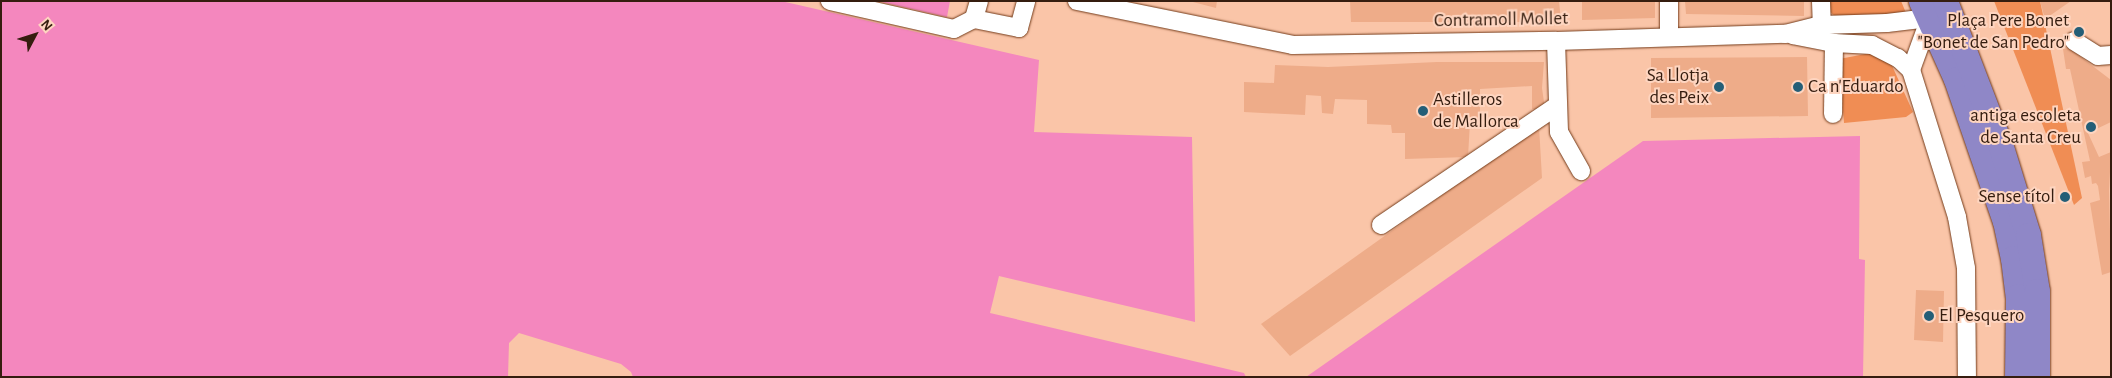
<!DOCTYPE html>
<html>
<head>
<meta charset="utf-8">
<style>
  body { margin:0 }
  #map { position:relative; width:2112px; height:378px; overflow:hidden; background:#fac5a8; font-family:"Alegreya Sans",sans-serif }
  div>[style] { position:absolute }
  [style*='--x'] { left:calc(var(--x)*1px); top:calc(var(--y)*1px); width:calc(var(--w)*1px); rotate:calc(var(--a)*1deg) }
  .green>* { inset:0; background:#f08d54 }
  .water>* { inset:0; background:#f487be }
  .building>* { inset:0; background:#eeac89 }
  .roads { filter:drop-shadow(0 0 1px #743c1b) drop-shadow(0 0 1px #743c1b) }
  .minor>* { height:18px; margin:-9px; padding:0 9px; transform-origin:9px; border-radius:9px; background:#fff }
  .highway>* { height:25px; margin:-12.5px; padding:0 12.5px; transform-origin:12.5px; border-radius:12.5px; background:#8f87c7 }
  .dots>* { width:14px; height:14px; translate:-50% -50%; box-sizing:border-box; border:2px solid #fed5c0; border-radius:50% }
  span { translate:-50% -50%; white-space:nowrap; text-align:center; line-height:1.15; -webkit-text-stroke:4px #fed5c0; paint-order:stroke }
  .street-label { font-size:19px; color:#351d0f }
  .poi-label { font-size:19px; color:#351d0f }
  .right { translate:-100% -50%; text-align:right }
  .left { translate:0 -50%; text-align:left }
  .frame { position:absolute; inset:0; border:2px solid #351d0f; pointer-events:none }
  .north { position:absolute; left:10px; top:10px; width:50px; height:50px; -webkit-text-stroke:4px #fed5c0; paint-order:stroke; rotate:50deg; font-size:14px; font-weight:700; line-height:20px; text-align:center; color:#351d0f }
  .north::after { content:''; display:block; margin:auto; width:18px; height:22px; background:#351d0f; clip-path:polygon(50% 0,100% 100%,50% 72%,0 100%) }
</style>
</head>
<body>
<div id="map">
  <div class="green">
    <i style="clip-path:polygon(1827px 1px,1901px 1px,1906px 13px,1839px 20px,1827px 9px)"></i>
    <i style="clip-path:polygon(1994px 1px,2040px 1px,2082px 198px,2074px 205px)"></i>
    <i style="clip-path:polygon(1871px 53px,1889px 59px,1913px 112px,1906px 117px,1844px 123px,1839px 59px)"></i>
  </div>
  <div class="water">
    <i style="clip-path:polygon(1px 1px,781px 1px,1039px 60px,1034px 132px,1192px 137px,1195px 322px,999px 276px,990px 313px,1244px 373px,1246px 377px,633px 377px,631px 372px,621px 364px,519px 333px,509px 343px,508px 377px,1px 377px)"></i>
    <i style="clip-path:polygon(877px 1px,950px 1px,947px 17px)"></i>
    <i style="clip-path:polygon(1860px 136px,1859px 259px,1865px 260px,1863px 377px,1306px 377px,1643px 141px)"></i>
  </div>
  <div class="building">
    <i style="clip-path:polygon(1189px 1px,1217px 1px,1216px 8px)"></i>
    <i style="clip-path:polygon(1350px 1px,1559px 1px,1561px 22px,1351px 22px)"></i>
    <i style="clip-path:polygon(1582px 1px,1655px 1px,1655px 18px,1582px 20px)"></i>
    <i style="clip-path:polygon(1685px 1px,1804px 1px,1804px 16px,1686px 14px)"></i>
    <i style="clip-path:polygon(2040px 1px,2071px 1px,2045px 19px)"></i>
    <i style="clip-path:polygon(2069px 48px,2111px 80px,2111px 122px,2088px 133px,2099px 157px,2111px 152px,2109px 191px,2111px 272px,2102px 275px,2090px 203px,2100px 200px,2098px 186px,2096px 183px,2092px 184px,2091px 176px,2085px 178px,2082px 162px,2090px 161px,2070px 69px,2066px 69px,2063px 49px)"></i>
    <i style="clip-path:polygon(1807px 57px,1808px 116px,1651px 118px,1651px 58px)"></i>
    <i style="clip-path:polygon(1437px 62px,1544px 62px,1542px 88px,1545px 109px,1532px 109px,1532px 86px,1480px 89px,1480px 121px,1470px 122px,1468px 157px,1405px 159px,1405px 133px,1392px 133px,1391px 125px,1367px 124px,1367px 100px,1335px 99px,1333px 114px,1322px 113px,1321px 96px,1306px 95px,1305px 115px,1244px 112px,1244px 82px,1274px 83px,1275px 65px,1328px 67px)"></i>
    <i style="clip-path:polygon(1539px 126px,1542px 178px,1290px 356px,1261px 324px)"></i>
    <i style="clip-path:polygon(1916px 290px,1944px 291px,1943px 342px,1914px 340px)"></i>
  </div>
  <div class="roads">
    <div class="minor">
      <i style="--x:830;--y:1;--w:127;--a:12.7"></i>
      <i style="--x:954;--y:29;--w:22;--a:-27"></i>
      <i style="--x:979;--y:1;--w:19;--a:106"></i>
      <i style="--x:974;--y:19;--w:46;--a:11.3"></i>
      <i style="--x:1019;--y:28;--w:28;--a:-75"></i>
      <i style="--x:1077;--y:1;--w:220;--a:11.5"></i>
      <i style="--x:1293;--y:45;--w:263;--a:-0.9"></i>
      <i style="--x:1556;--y:41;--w:229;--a:-1.8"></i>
      <i style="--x:1785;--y:34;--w:38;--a:-14"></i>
      <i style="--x:1822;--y:25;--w:65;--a:-1.8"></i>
      <i style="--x:1887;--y:23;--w:42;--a:-6.8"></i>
      <i style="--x:1821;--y:1;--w:24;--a:88"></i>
      <i style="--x:1932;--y:12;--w:62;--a:109.9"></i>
      <i style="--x:1911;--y:70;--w:154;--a:72.6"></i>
      <i style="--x:1957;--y:217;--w:52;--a:80"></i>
      <i style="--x:1966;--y:268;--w:109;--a:89.5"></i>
      <i style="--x:1792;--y:35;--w:43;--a:10.8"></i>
      <i style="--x:1834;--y:43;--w:38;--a:3"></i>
      <i style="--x:1872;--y:45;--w:29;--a:27"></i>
      <i style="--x:1898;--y:58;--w:18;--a:43"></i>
      <i style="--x:1669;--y:37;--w:36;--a:-90"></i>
      <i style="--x:1556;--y:41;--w:91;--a:88.1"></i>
      <i style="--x:1559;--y:132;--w:45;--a:60.6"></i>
      <i style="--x:2074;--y:41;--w:28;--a:32"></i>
      <i style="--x:2098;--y:56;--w:13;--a:-4"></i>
      <i style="--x:1833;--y:114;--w:71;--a:-89.2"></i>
      <i style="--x:1381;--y:225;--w:214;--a:-34.1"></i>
    </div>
    <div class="highway">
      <i style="--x:1921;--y:1;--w:85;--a:65.8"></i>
      <i style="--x:1956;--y:79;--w:150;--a:71"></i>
      <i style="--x:2005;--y:221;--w:38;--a:78"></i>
      <i style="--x:2013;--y:258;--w:38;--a:83"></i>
      <i style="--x:2018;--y:296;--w:81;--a:90.7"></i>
      <i style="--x:1945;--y:1;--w:156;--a:69"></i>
      <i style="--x:2001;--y:147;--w:92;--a:72.9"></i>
      <i style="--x:2028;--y:235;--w:57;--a:80.9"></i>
      <i style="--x:2037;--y:291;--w:86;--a:90"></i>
    </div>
  </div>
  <div class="dots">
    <i style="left:2079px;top:32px;background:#245e77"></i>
    <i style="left:1719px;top:87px;background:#245e77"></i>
    <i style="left:1798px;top:87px;background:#245e77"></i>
    <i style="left:1423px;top:111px;background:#245e77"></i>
    <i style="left:2091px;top:127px;background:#245e77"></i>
    <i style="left:2065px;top:197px;background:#245e77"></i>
    <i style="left:1929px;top:316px;background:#245e77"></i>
  </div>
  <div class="street-label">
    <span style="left:1501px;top:20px;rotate:-1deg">Contramoll Mollet</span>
  </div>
  <div class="poi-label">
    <span class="right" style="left:2069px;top:32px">Plaça Pere Bonet<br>"Bonet de San Pedro"</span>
    <span class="right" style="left:1709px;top:87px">Sa Llotja<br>des Peix</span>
    <span class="left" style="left:1808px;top:87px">Ca n'Eduardo</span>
    <span class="left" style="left:1433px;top:111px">Astilleros<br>de Mallorca</span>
    <span class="right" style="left:2081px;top:127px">antiga escoleta<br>de Santa Creu</span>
    <span class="right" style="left:2055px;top:197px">Sense títol</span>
    <span class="left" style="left:1939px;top:316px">El Pesquero</span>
  </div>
  <div class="frame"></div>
  <div class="north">N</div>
</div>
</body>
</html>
